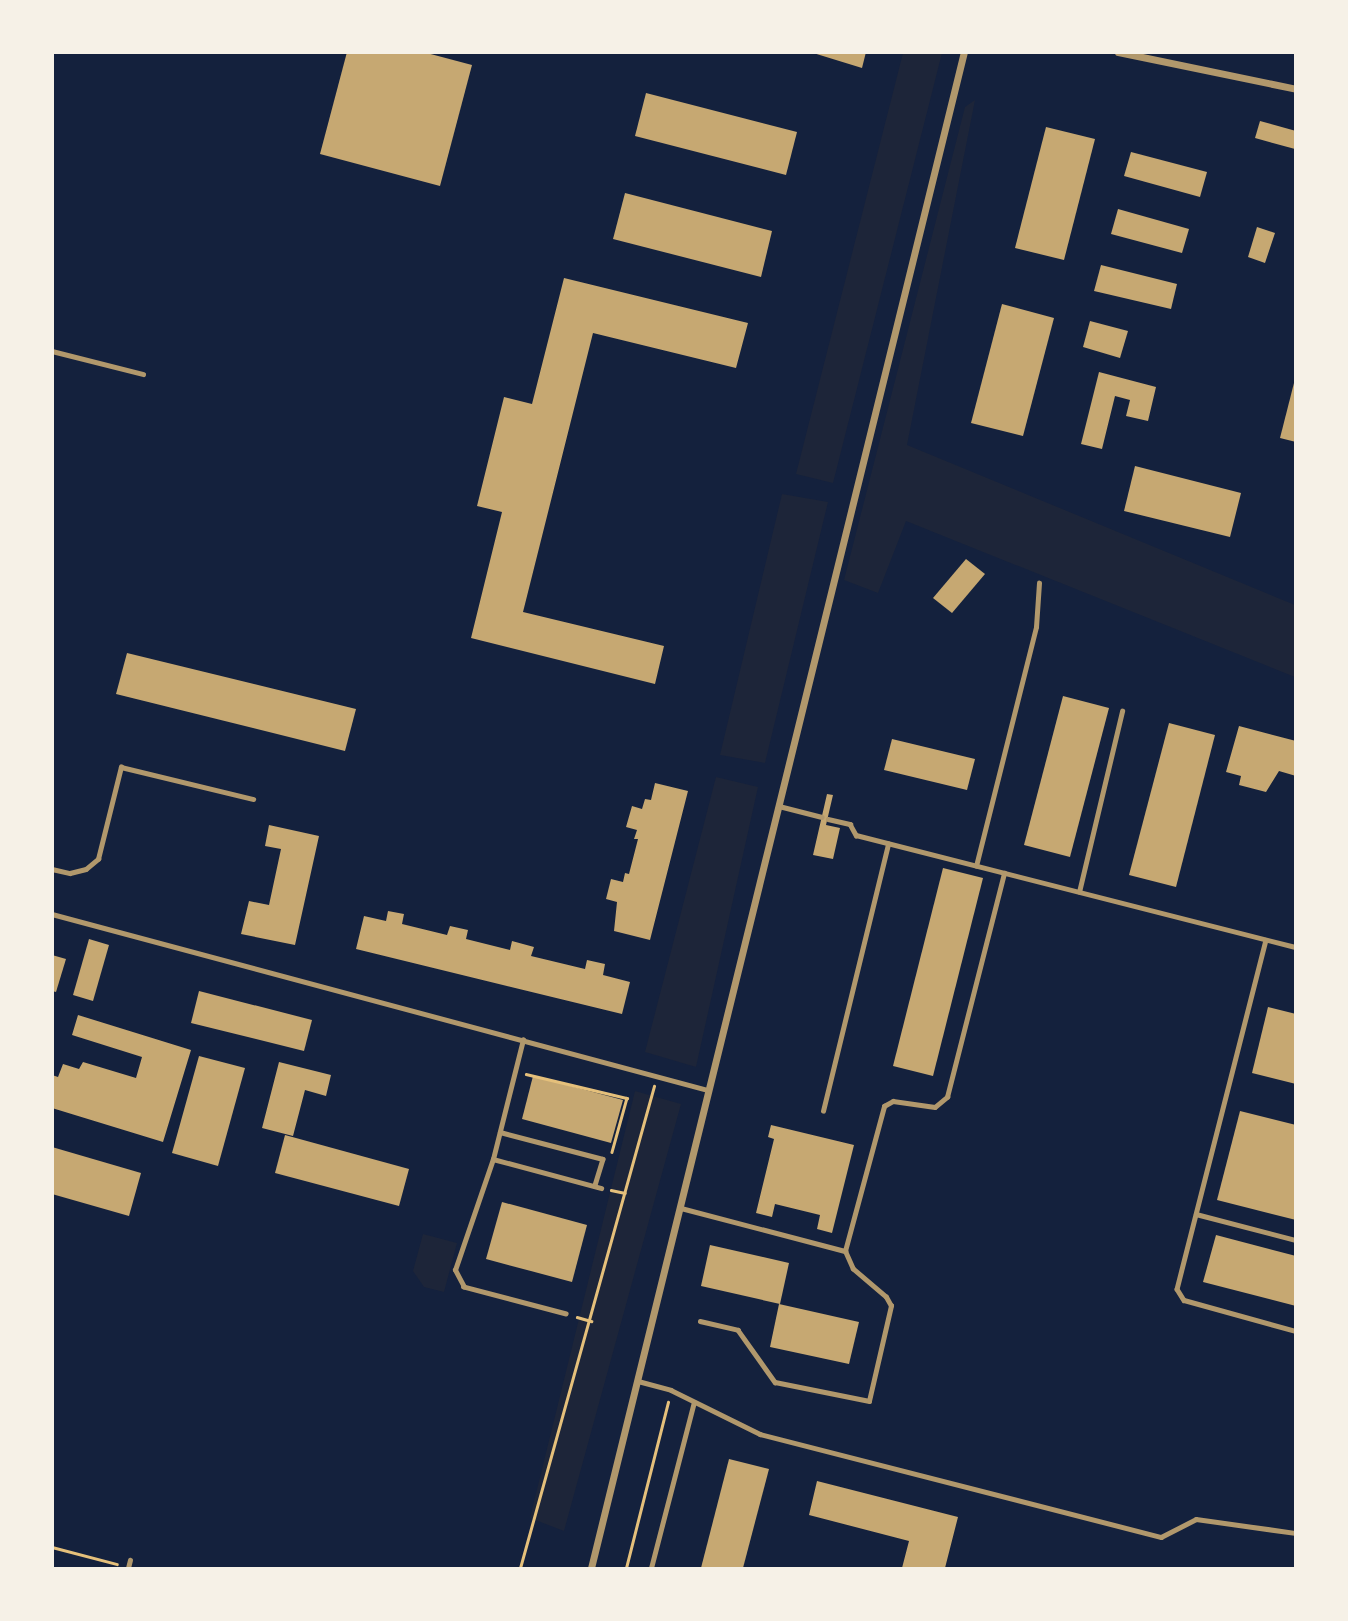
<!DOCTYPE html>
<html>
<head>
<meta charset="utf-8">
<style>
  body { margin:0 }
  #map { position:relative; width:1348px; height:1621px; overflow:hidden; background:#14213d; font-family:Roboto,sans-serif }
  div>[style] { position:absolute }
  [style*='--x'] { left:calc(var(--x)*1px); top:calc(var(--y)*1px); width:calc(var(--w)*1px); rotate:calc(var(--a)*1deg) }
  .green>* { inset:0; background:#1d2539 }
  .building>* { inset:0; background:#c6a872 }
  .path>* { height:2.5px; margin:-1.25px; padding:0 1.25px; transform-origin:1.25px; border-radius:1.25px; background:#e5c07b }
  .service>* { height:4.5px; margin:-2.25px; padding:0 2.25px; transform-origin:2.25px; border-radius:2.25px; background:#b1986c }
  .minor>* { height:7px; margin:-3.5px; padding:0 3.5px; transform-origin:3.5px; border-radius:3.5px; background:#b1986c }
  span { translate:-50% -50%; white-space:nowrap; text-align:center; line-height:1.15; -webkit-text-stroke:5px #f6f1e7; paint-order:stroke }
  .frame { position:absolute; inset:0; border:54px solid #f6f1e7; pointer-events:none }
</style>
</head>
<body>
<div id="map">
  <div class="green">
    <i style="clip-path:polygon(903px 53px,942px 53px,833px 483px,796px 474px)"></i>
    <i style="clip-path:polygon(975px 100px,907px 445px,1295px 605px,1295px 677px,906px 521px,878px 593px,844px 580px,965px 107px)"></i>
    <i style="clip-path:polygon(782px 494px,828px 502px,765px 763px,720px 755px)"></i>
    <i style="clip-path:polygon(716px 777px,758px 787px,696px 1067px,645px 1052px)"></i>
    <i style="clip-path:polygon(635px 1091px,681px 1104px,564px 1531px,530px 1518px)"></i>
    <i style="clip-path:polygon(423px 1234px,457px 1243px,444px 1292px,424px 1287px,413px 1271px)"></i>
  </div>
  <div class="building">
    <i style="clip-path:polygon(347px 52px,423px 52px,472px 65px,440px 186px,320px 154px)"></i>
    <i style="clip-path:polygon(810px 52px,866px 52px,862px 68px)"></i>
    <i style="clip-path:polygon(646px 93px,797px 132px,786px 175px,635px 136px)"></i>
    <i style="clip-path:polygon(1260px 121px,1296px 131px,1295px 149px,1255px 138px)"></i>
    <i style="clip-path:polygon(1046px 127px,1095px 139px,1064px 260px,1015px 248px)"></i>
    <i style="clip-path:polygon(1131px 152px,1207px 172px,1200px 197px,1124px 176px)"></i>
    <i style="clip-path:polygon(625px 193px,772px 231px,761px 277px,613px 239px)"></i>
    <i style="clip-path:polygon(1118px 209px,1189px 229px,1182px 253px,1111px 234px)"></i>
    <i style="clip-path:polygon(1257px 227px,1275px 233px,1265px 263px,1248px 257px)"></i>
    <i style="clip-path:polygon(1101px 265px,1177px 284px,1171px 309px,1094px 291px)"></i>
    <i style="clip-path:polygon(564px 278px,748px 323px,736px 368px,593px 333px,523px 612px,664px 646px,655px 684px,471px 638px,502px 512px,477px 506px,504px 397px,532px 404px)"></i>
    <i style="clip-path:polygon(1002px 304px,1054px 318px,1023px 436px,971px 423px)"></i>
    <i style="clip-path:polygon(1090px 321px,1128px 331px,1120px 358px,1083px 347px)"></i>
    <i style="clip-path:polygon(1099px 372px,1156px 387px,1148px 421px,1126px 416px,1130px 400px,1115px 396px,1102px 449px,1081px 444px)"></i>
    <i style="clip-path:polygon(1295px 379px,1296px 379px,1296px 442px,1280px 438px)"></i>
    <i style="clip-path:polygon(1135px 466px,1241px 493px,1230px 537px,1124px 511px)"></i>
    <i style="clip-path:polygon(966px 559px,985px 574px,952px 613px,933px 598px)"></i>
    <i style="clip-path:polygon(127px 653px,356px 709px,345px 751px,116px 694px)"></i>
    <i style="clip-path:polygon(1063px 696px,1109px 708px,1070px 857px,1024px 845px)"></i>
    <i style="clip-path:polygon(1169px 723px,1215px 735px,1176px 887px,1129px 875px)"></i>
    <i style="clip-path:polygon(1239px 726px,1296px 741px,1296px 776px,1279px 771px,1266px 792px,1239px 785px,1241px 776px,1226px 772px)"></i>
    <i style="clip-path:polygon(892px 739px,975px 759px,967px 790px,884px 770px)"></i>
    <i style="clip-path:polygon(655px 783px,688px 791px,650px 940px,614px 931px,617px 902px,606px 899px,611px 879px,623px 882px,625px 873px,629px 874px,638px 839px,634px 839px,637px 830px,626px 827px,632px 806px,642px 809px,645px 799px,651px 800px)"></i>
    <i style="clip-path:polygon(827px 794px,833px 795px,826px 825px,840px 828px,833px 859px,813px 855px)"></i>
    <i style="clip-path:polygon(269px 825px,319px 836px,295px 945px,241px 934px,249px 901px,269px 905px,281px 849px,265px 846px)"></i>
    <i style="clip-path:polygon(943px 868px,983px 878px,933px 1076px,893px 1066px)"></i>
    <i style="clip-path:polygon(388px 911px,404px 914px,402px 924px,447px 935px,450px 926px,468px 930px,466px 939px,510px 950px,512px 941px,534px 947px,531px 956px,585px 969px,587px 960px,605px 964px,603px 975px,630px 982px,622px 1014px,356px 949px,364px 916px,386px 921px)"></i>
    <i style="clip-path:polygon(89px 939px,109px 945px,93px 1001px,73px 995px)"></i>
    <i style="clip-path:polygon(52px 955px,66px 959px,56px 992px,52px 991px)"></i>
    <i style="clip-path:polygon(199px 991px,312px 1020px,304px 1051px,191px 1023px)"></i>
    <i style="clip-path:polygon(1268px 1007px,1296px 1014px,1296px 1084px,1252px 1073px)"></i>
    <i style="clip-path:polygon(78px 1015px,191px 1050px,163px 1142px,52px 1108px,52px 1075px,58px 1077px,63px 1064px,79px 1069px,83px 1062px,136px 1078px,142px 1057px,72px 1035px)"></i>
    <i style="clip-path:polygon(199px 1056px,245px 1068px,218px 1166px,172px 1153px)"></i>
    <i style="clip-path:polygon(279px 1062px,331px 1075px,326px 1096px,305px 1090px,293px 1136px,262px 1128px)"></i>
    <i style="clip-path:polygon(533px 1076px,623px 1100px,611px 1143px,522px 1119px)"></i>
    <i style="clip-path:polygon(1240px 1111px,1296px 1125px,1296px 1220px,1217px 1200px)"></i>
    <i style="clip-path:polygon(771px 1125px,854px 1145px,832px 1233px,817px 1229px,820px 1215px,775px 1204px,772px 1217px,756px 1213px,774px 1139px,768px 1137px)"></i>
    <i style="clip-path:polygon(285px 1135px,409px 1169px,399px 1206px,275px 1173px)"></i>
    <i style="clip-path:polygon(52px 1147px,141px 1173px,129px 1216px,52px 1194px)"></i>
    <i style="clip-path:polygon(502px 1202px,587px 1225px,572px 1282px,486px 1259px)"></i>
    <i style="clip-path:polygon(1216px 1235px,1296px 1256px,1296px 1306px,1203px 1282px)"></i>
    <i style="clip-path:polygon(710px 1245px,789px 1263px,780px 1304px,701px 1286px)"></i>
    <i style="clip-path:polygon(779px 1304px,859px 1322px,849px 1364px,770px 1347px)"></i>
    <i style="clip-path:polygon(729px 1459px,769px 1469px,743px 1568px,701px 1568px)"></i>
    <i style="clip-path:polygon(817px 1481px,958px 1517px,945px 1568px,902px 1568px,909px 1541px,809px 1515px)"></i>
  </div>
  <div class="path">
    <i style="--x:526;--y:1074;--w:104;--a:13.4"></i>
    <i style="--x:627;--y:1098;--w:56;--a:105.5"></i>
    <i style="--x:611;--y:1190;--w:14;--a:12"></i>
    <i style="--x:577;--y:1317;--w:15;--a:16"></i>
    <i style="--x:52;--y:1547;--w:67;--a:14.7"></i>
    <i style="--x:520;--y:1568;--w:500;--a:-74.46"></i>
    <i style="--x:626;--y:1568;--w:171;--a:-75.8"></i>
  </div>
  <div class="service">
    <i style="--x:52;--y:351;--w:94;--a:14.2"></i>
    <i style="--x:779;--y:806;--w:44;--a:14.3"></i>
    <i style="--x:828;--y:819;--w:23;--a:13"></i>
    <i style="--x:850;--y:824;--w:13;--a:61"></i>
    <i style="--x:856;--y:835;--w:454;--a:14.3"></i>
    <i style="--x:976;--y:866;--w:246;--a:-75.9"></i>
    <i style="--x:1036;--y:627;--w:44;--a:-86.1"></i>
    <i style="--x:52;--y:869;--w:18;--a:13"></i>
    <i style="--x:70;--y:873;--w:16;--a:-14"></i>
    <i style="--x:86;--y:869;--w:16;--a:-40"></i>
    <i style="--x:98;--y:859;--w:95;--a:-76"></i>
    <i style="--x:121;--y:767;--w:136;--a:13.6"></i>
    <i style="--x:1079;--y:892;--w:186;--a:-76.6"></i>
    <i style="--x:52;--y:914;--w:679;--a:15.02"></i>
    <i style="--x:1266;--y:940;--w:360;--a:104.3"></i>
    <i style="--x:1177;--y:1289;--w:13;--a:58"></i>
    <i style="--x:1184;--y:1300;--w:116;--a:15.5"></i>
    <i style="--x:823;--y:1111;--w:275;--a:-76.3"></i>
    <i style="--x:500;--y:1132;--w:106;--a:14.7"></i>
    <i style="--x:603;--y:1159;--w:28;--a:107"></i>
    <i style="--x:493;--y:1159;--w:123;--a:-75.9"></i>
    <i style="--x:681;--y:1208;--w:170;--a:14.7"></i>
    <i style="--x:845;--y:1251;--w:150;--a:-74.9"></i>
    <i style="--x:884;--y:1106;--w:10;--a:-29"></i>
    <i style="--x:893;--y:1101;--w:42;--a:8.1"></i>
    <i style="--x:935;--y:1107;--w:16;--a:-40"></i>
    <i style="--x:947;--y:1097;--w:231;--a:-75.7"></i>
    <i style="--x:1196;--y:1214;--w:103;--a:14.6"></i>
    <i style="--x:566;--y:1314;--w:106;--a:-165.2"></i>
    <i style="--x:464;--y:1287;--w:19;--a:-118"></i>
    <i style="--x:455;--y:1270;--w:117;--a:-71.1"></i>
    <i style="--x:493;--y:1159;--w:112;--a:15"></i>
    <i style="--x:700;--y:1321;--w:39;--a:13"></i>
    <i style="--x:738;--y:1330;--w:64;--a:54.6"></i>
    <i style="--x:775;--y:1382;--w:96;--a:11.4"></i>
    <i style="--x:869;--y:1401;--w:98;--a:-77"></i>
    <i style="--x:891;--y:1306;--w:10;--a:-119"></i>
    <i style="--x:886;--y:1297;--w:43;--a:-139.7"></i>
    <i style="--x:853;--y:1269;--w:20;--a:-114"></i>
    <i style="--x:638;--y:1381;--w:34;--a:15"></i>
    <i style="--x:671;--y:1390;--w:99;--a:26.3"></i>
    <i style="--x:760;--y:1434;--w:414;--a:14.4"></i>
    <i style="--x:1161;--y:1537;--w:39;--a:-27"></i>
    <i style="--x:1196;--y:1519;--w:101;--a:8"></i>
    <i style="--x:128;--y:1568;--w:8;--a:-76"></i>
    <i style="--x:651;--y:1568;--w:171;--a:-75.5"></i>
  </div>
  <div class="minor">
    <i style="--x:1118;--y:52;--w:182;--a:11.7"></i>
    <i style="--x:591;--y:1568;--w:1561;--a:-76.18"></i>
  </div>
  <div class="frame"></div>
</div>
</body>
</html>
